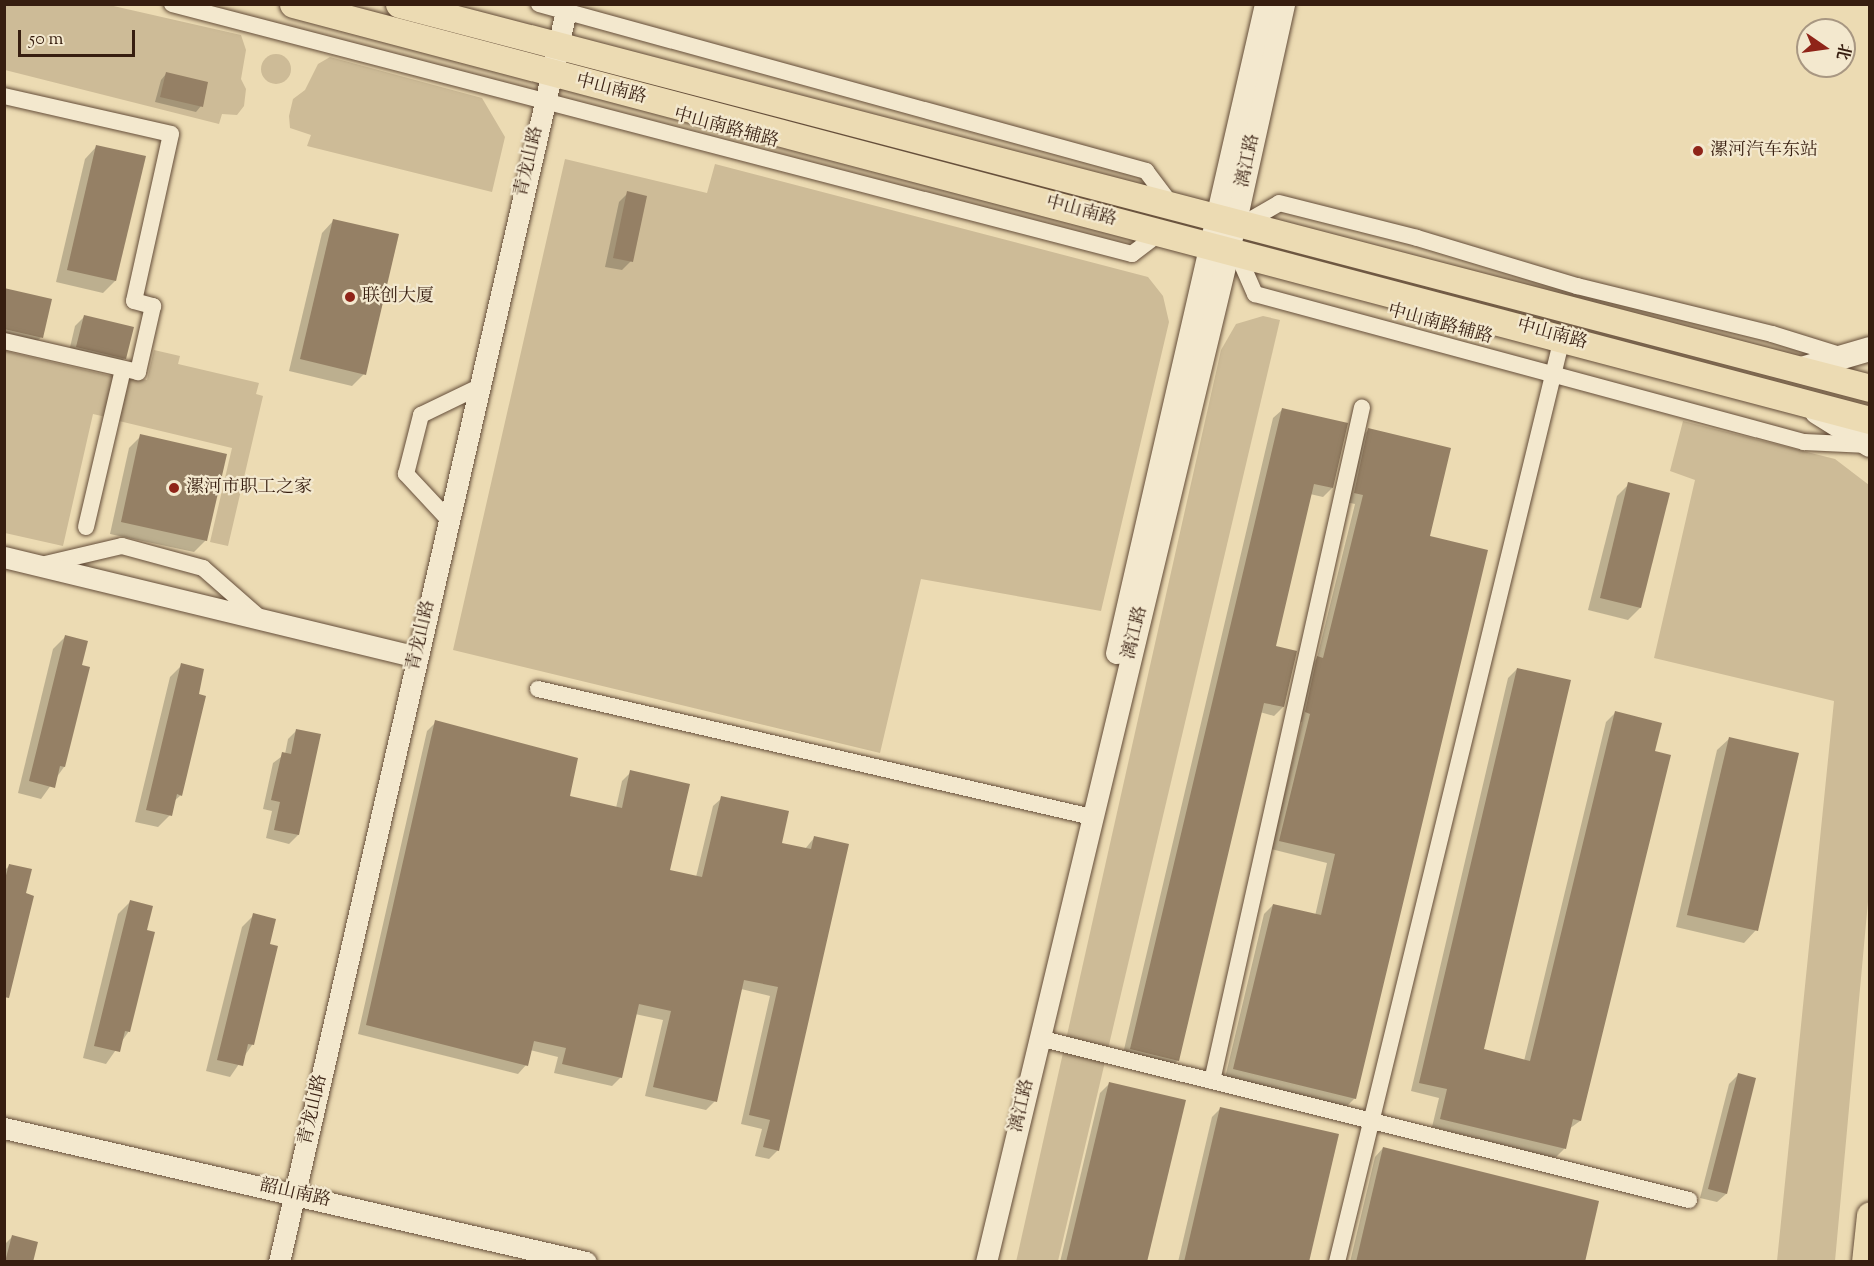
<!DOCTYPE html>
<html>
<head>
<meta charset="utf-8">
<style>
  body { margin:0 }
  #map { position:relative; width:1874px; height:1266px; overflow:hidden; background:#ecdbb3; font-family:"Sorts Mill Goudy","Noto Serif SC",serif }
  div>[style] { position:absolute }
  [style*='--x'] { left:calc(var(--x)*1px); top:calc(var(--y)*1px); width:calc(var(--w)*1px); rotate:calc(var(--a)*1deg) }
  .green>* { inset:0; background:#cdbb97 }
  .round { border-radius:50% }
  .shadow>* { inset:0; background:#0003 }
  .building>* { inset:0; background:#958065 }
  .roads { filter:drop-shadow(0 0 2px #644d39) drop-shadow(0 0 2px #644d39) }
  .minor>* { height:16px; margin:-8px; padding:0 8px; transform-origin:8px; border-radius:8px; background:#f3e8ce }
  .tertiary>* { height:21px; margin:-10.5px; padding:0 10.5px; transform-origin:10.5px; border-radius:10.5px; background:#f3e8ce }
  .secondary>* { height:24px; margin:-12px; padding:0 12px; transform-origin:12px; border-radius:12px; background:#f3e8ce }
  .primary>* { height:27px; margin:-13.5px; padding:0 13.5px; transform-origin:13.5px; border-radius:13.5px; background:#ecdbb3 }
  .dots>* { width:16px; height:16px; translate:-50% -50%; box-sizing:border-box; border:3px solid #f3e8ce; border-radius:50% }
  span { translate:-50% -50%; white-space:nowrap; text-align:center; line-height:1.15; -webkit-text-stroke:4.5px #f3e8ce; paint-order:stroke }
  .street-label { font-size:18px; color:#371e10 }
  .poi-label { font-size:18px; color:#371e10 }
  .left { translate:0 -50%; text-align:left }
  .frame { position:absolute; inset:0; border:6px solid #371e10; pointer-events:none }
  .north { position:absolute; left:1796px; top:18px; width:60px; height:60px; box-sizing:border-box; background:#f3e8ce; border:2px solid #a89782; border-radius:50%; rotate:103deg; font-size:16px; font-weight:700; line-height:24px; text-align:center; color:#371e10 }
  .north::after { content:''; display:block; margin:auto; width:21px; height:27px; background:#8f2418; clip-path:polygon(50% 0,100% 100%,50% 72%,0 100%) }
  .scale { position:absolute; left:18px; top:30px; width:117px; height:27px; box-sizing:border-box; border:3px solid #371e10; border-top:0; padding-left:8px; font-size:18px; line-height:21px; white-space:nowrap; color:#371e10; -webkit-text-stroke:4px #f3e8ce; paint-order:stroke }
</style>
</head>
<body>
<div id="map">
  <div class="green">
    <i style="clip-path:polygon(5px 5px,109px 5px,241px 35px,246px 50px,241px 79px,246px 89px,244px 106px,237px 115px,222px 114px,219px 124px,5px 70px)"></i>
    <i class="round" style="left:261px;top:54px;width:30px;height:30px"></i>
    <i style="clip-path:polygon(330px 57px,482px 98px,505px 137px,492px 192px,307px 146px,311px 135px,290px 128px,289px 116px,293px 99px,305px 90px,318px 64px)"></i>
    <i style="clip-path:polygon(565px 159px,707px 193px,715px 164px,1148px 277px,1163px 296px,1169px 322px,1101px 611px,921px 579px,880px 753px,453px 650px)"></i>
    <i style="clip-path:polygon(1263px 316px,1280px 320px,1058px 1261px,1016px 1262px,1221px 350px,1236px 324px)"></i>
    <i style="clip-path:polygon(154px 350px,180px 356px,178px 364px,259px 383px,256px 394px,263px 396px,228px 546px,210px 542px,232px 448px,119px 421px,130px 376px,147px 380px)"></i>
    <i style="clip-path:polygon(5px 351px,115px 377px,106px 417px,93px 414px,63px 546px,5px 533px)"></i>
    <i style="clip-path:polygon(1683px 421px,1835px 459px,1869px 485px,1870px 880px,1835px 1261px,1777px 1261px,1834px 701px,1654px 658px,1695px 480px,1670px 471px)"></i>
  </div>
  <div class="shadow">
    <i style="clip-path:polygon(166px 74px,201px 106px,196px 112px,155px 102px,161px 80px)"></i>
    <i style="clip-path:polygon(97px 146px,115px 281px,103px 293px,56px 282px,85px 159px)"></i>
    <i style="clip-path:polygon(628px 193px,631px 261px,622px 270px,605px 267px,619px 202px)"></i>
    <i style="clip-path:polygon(334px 220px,364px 374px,352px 386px,289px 371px,322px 233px)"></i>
    <i style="clip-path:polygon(4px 289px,41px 337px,33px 346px,4px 340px)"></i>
    <i style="clip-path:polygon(84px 317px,125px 358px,116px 367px,68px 356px,75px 326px)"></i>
    <i style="clip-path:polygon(1282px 410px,1332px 488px,1323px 497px,1310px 494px,1274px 647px,1283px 707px,1274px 716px,1260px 712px,1178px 1060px,1169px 1069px,1122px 1058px,1273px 418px)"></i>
    <i style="clip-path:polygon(1368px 430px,1428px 538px,1355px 1098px,1346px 1107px,1225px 1078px,1264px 914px,1273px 905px,1315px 916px,1327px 863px,1271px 849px,1302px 722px,1297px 721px,1309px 667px,1317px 658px,1355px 504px,1346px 502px,1360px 439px)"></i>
    <i style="clip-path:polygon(141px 436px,206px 540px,194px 552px,110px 534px,129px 448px)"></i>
    <i style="clip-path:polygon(1629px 484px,1668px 494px,1640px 608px,1628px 620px,1588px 610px,1617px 496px)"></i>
    <i style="clip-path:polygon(65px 637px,64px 767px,41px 799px,18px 793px,53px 649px)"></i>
    <i style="clip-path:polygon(182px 665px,181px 795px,173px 802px,170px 815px,158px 827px,135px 822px,170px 677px)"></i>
    <i style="clip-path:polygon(1517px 669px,1482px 1050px,1524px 1061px,1606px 722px,1615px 713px,1580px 1121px,1569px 1129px,1564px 1149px,1555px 1158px,1432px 1127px,1439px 1098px,1411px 1091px,1508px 678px)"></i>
    <i style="clip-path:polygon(436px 722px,568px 797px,616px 808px,622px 781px,631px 772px,668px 871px,696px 877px,713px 806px,722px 798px,780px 844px,805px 849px,814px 838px,778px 1150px,769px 1159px,755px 1156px,762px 1129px,741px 1124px,770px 996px,741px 989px,715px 1101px,706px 1110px,645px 1096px,663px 1020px,635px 1014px,621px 1077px,612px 1086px,554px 1073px,558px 1057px,530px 1050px,526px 1065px,518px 1074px,358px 1034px,427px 731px)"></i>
    <i style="clip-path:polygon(297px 730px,298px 835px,289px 844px,266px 838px,272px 811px,263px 809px,273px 763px,285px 754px,288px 739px)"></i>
    <i style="clip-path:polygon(1730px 738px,1756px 930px,1744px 943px,1676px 927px,1717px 750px)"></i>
    <i style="clip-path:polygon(10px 865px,24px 895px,8px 995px,4px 999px,4px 871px)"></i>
    <i style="clip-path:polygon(130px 902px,129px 1031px,106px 1064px,83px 1058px,118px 914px)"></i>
    <i style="clip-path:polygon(254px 915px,252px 1045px,230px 1077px,206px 1071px,242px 927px)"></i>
    <i style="clip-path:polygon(1738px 1075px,1726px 1194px,1717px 1202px,1700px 1198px,1729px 1084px)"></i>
    <i style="clip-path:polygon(1109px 1084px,1145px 1262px,1060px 1262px,1100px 1093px)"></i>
    <i style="clip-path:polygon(1221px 1108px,1308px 1262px,1178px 1262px,1212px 1117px)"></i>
    <i style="clip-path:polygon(1383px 1148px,1583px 1262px,1350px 1262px,1375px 1157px)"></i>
    <i style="clip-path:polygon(12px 1237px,32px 1262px,4px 1262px,4px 1245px)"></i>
  </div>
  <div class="building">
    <i style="clip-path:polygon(166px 72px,208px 82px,203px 107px,160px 97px)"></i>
    <i style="clip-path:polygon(96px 145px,146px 156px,116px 281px,67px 270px)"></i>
    <i style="clip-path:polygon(627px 191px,647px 196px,633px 262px,613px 258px)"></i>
    <i style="clip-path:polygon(333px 219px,399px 234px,366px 375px,300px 359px)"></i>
    <i style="clip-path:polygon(4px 288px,52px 299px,43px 338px,4px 329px)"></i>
    <i style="clip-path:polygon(84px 315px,134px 327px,126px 359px,76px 347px)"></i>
    <i style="clip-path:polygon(1282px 408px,1348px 423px,1333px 488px,1314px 484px,1276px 646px,1297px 651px,1284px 707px,1264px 703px,1179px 1061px,1130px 1049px)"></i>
    <i style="clip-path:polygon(1368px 428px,1451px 448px,1430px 536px,1488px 550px,1356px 1099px,1233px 1069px,1273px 904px,1321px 915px,1335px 854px,1279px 841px,1310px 714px,1305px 712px,1317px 656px,1323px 658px,1363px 495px,1354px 493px)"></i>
    <i style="clip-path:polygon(140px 434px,227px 454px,207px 541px,121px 522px)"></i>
    <i style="clip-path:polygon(1628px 482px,1670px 493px,1641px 608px,1600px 598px)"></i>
    <i style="clip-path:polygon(65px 635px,88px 641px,82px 665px,90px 667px,65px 767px,60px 766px,55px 788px,29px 781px)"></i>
    <i style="clip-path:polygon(181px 663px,204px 669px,199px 694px,206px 696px,182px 796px,177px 794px,172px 816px,146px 810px)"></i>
    <i style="clip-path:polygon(1517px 668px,1571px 680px,1484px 1049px,1530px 1061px,1615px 711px,1662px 723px,1655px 751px,1671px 755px,1581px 1121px,1573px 1119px,1566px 1149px,1440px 1119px,1447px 1089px,1419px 1083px)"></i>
    <i style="clip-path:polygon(435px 720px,578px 758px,570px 796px,622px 808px,630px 770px,690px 784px,670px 870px,702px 877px,721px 796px,789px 811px,782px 843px,811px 849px,814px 836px,849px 844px,779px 1151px,763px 1147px,770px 1120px,749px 1115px,778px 987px,744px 980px,717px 1102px,653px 1087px,671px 1011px,639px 1004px,622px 1078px,562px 1064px,566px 1048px,534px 1041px,528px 1066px,366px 1025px)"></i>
    <i style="clip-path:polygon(296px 729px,321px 734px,299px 835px,274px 830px,280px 802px,271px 800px,282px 752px,291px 754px)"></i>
    <i style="clip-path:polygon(1729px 737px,1799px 753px,1758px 931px,1687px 915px)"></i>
    <i style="clip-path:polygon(9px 864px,32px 869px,26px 893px,34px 896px,9px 998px,4px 997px,4px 883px)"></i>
    <i style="clip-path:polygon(130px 900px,153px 906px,147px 930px,155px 932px,130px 1032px,125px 1031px,120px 1052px,94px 1046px)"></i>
    <i style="clip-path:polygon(253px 913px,276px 919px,270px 944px,278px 946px,254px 1045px,248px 1044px,243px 1066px,217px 1060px)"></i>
    <i style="clip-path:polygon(1738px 1073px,1756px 1078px,1727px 1194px,1708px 1189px)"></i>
    <i style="clip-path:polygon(1109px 1082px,1186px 1100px,1147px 1262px,1066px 1262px)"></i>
    <i style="clip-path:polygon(1220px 1107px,1339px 1134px,1309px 1262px,1184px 1262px)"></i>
    <i style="clip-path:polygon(1383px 1147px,1599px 1201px,1585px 1262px,1356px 1262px)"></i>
    <i style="clip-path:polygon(12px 1235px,38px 1242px,33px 1262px,5px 1262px)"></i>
  </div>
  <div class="roads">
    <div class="minor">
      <i style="--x:172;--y:4;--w:992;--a:14.6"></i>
      <i style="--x:1132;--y:254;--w:35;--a:-37"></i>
      <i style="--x:539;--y:4;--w:630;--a:15.38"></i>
      <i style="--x:1146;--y:171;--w:41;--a:52.9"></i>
      <i style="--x:4;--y:96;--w:171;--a:12.8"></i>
      <i style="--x:171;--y:134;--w:171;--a:102.5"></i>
      <i style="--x:134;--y:301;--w:20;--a:15"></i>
      <i style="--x:153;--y:306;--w:68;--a:102.8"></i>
      <i style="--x:138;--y:372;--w:138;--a:-167"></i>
      <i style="--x:1245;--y:223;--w:39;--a:-30"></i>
      <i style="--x:1279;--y:203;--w:142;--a:14.2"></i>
      <i style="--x:1417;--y:238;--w:167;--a:16.7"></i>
      <i style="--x:1577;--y:286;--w:201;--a:13.8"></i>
      <i style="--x:1772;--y:334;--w:74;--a:17.2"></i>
      <i style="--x:1237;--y:253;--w:45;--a:66.3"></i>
      <i style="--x:1255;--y:294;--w:569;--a:15.09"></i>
      <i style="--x:1804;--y:442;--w:64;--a:2.7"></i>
      <i style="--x:448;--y:519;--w:62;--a:-133"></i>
      <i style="--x:406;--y:474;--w:61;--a:-75.7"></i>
      <i style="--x:421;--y:415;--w:64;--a:-25.8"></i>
      <i style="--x:86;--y:527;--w:162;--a:-76.8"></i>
      <i style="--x:41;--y:565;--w:83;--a:-13.2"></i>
      <i style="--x:122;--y:546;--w:84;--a:15.2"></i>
      <i style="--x:203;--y:568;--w:77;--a:41.3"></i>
      <i style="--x:538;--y:689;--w:569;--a:13.01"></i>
      <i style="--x:1039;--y:1038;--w:670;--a:13.99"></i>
      <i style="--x:1212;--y:1081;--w:690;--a:-77.45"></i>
      <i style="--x:1337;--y:1262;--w:951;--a:-76.31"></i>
    </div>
    <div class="tertiary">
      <i style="--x:4;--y:557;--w:425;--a:13.6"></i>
      <i style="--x:1116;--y:653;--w:666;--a:-77.07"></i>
      <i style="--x:4;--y:1128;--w:597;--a:12.97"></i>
      <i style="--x:279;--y:1262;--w:1283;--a:-77.08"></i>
      <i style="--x:986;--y:1262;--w:1071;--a:-76.5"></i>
      <i style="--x:1236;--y:221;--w:222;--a:-77.5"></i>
    </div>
    <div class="secondary">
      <i style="--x:1798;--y:370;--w:75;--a:-16.3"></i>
      <i style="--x:1817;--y:412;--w:62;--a:31.9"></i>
    </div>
    <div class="primary">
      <i style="--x:293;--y:4;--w:1631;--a:14.78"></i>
      <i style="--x:399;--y:4;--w:1520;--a:14.63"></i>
      <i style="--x:1865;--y:1262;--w:47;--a:-83.9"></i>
    </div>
  </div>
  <div class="dots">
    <i style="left:1698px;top:151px;background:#8f2418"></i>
    <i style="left:350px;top:297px;background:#8f2418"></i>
    <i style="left:174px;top:488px;background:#8f2418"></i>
  </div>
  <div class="street-label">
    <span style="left:611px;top:90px;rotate:14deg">中山南路</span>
    <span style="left:726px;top:129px;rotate:15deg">中山南路辅路</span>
    <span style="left:1249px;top:161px;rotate:-78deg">漓江路</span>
    <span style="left:530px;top:162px;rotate:-77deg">青龙山路</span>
    <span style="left:1081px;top:212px;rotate:15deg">中山南路</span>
    <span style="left:1440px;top:325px;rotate:15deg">中山南路辅路</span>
    <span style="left:1552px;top:335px;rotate:15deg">中山南路</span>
    <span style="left:1136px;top:633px;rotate:-76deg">漓江路</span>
    <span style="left:422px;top:636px;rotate:-77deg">青龙山路</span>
    <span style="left:1023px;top:1106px;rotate:-77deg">漓江路</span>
    <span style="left:314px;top:1110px;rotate:-77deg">青龙山路</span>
    <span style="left:295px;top:1194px;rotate:13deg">韶山南路</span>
  </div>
  <div class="poi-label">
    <span class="left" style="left:1710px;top:151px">漯河汽车东站</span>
    <span class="left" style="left:362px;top:297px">联创大厦</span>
    <span class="left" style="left:186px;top:488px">漯河市职工之家</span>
  </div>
  <div class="frame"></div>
  <div class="north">北</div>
  <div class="scale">50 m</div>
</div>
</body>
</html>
